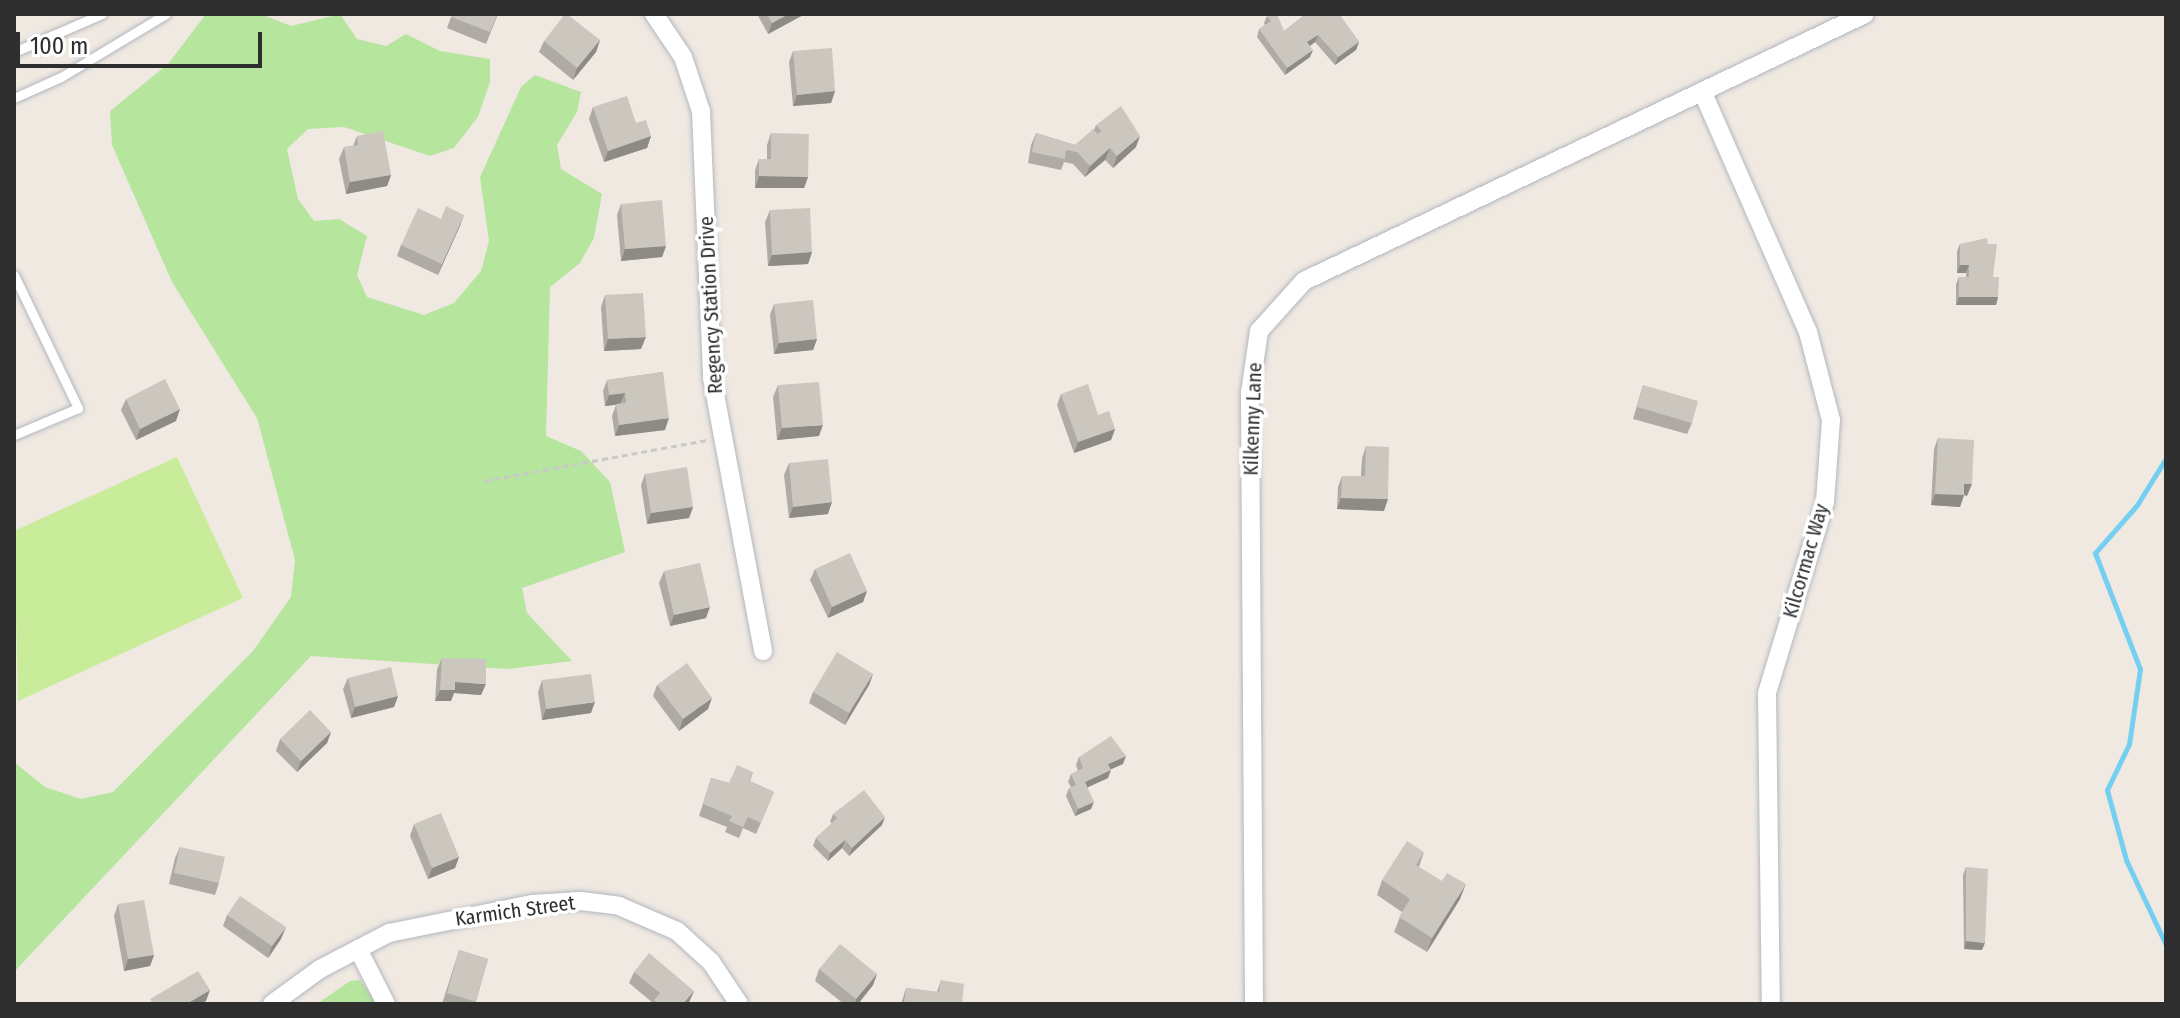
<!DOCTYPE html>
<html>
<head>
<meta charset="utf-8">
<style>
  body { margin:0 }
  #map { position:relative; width:2180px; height:1018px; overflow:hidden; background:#efe9e1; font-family:"Fira Sans Condensed",sans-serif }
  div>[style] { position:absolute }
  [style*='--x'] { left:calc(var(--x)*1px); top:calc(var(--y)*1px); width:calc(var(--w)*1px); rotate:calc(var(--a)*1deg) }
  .green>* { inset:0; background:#b6e59e }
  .pitch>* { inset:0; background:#c9ec9a }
  .stream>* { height:5px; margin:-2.5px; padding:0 2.5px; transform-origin:2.5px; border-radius:2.5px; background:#75cff0 }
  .path>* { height:3px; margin-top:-1.5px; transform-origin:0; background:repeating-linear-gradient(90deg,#c9c9c9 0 6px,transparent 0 10px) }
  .roads { filter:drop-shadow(0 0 2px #b4b7c1) drop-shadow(0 0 2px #b4b7c1) }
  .service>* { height:9px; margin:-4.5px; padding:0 4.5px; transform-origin:4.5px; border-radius:4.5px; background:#fff }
  .minor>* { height:18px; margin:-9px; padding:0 9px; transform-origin:9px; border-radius:9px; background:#fff }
  .wall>* { inset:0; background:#afaba4 }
  .shaded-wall>* { inset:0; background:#8e8b86 }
  .building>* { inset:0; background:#cbc7bf }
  span { translate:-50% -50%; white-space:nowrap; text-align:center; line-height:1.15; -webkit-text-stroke:7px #fff; paint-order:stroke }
  .street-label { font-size:20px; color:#2e2e2e }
  .frame { position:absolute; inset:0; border:16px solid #2e2e2e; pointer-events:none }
  .scale { position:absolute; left:16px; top:32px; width:246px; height:36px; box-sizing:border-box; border:4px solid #2e2e2e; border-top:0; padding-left:10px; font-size:24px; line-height:28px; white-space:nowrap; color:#2e2e2e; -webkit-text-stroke:6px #fff; paint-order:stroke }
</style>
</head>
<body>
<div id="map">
  <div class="green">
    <i style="clip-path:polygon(206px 14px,261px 14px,291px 26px,340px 14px,357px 39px,386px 46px,406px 34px,440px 51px,490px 59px,490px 82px,478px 117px,454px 148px,430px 156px,344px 127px,308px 129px,287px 149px,298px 199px,314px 221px,339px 219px,367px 236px,357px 275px,367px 297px,424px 315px,454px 303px,481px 271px,489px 241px,480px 177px,521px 87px,535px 75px,581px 92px,577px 112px,557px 145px,561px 169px,602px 194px,594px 238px,580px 263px,550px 287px,546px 436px,581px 451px,610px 482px,625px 552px,522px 588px,527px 613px,572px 661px,508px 669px,311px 656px,14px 972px,14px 762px,45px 787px,81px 799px,113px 792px,253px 651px,291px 597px,295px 560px,257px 418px,172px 282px,112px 145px,110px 111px,168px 64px)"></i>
    <i style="clip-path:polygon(360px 980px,378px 1004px,317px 1004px,350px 981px)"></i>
  </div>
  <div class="pitch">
    <i style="clip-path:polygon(177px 457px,243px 598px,18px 701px,14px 531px)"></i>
  </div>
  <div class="stream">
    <i style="--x:2166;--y:458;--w:55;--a:121.7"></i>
    <i style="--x:2137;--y:505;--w:64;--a:131.2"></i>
    <i style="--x:2095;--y:553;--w:124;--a:68.8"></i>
    <i style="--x:2140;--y:669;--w:76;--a:98.3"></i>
    <i style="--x:2129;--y:744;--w:51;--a:115.6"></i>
    <i style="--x:2107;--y:790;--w:73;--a:74.8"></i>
    <i style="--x:2126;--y:860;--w:94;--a:64.8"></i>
  </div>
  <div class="path">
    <i style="--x:484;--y:481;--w:228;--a:-10.4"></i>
  </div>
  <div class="roads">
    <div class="service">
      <i style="--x:14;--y:52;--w:96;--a:-23.4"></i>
      <i style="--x:14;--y:98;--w:51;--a:-24.1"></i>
      <i style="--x:61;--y:77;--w:122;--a:-31"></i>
      <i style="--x:14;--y:275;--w:148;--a:64.3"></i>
      <i style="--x:78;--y:408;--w:69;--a:157.1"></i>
    </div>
    <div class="minor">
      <i style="--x:654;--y:14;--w:52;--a:56"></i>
      <i style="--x:683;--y:57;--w:57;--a:71.6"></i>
      <i style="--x:701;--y:111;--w:267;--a:87.6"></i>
      <i style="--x:712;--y:378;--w:278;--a:79.4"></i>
      <i style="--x:1703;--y:93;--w:261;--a:66.3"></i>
      <i style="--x:1808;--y:332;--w:91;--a:75.4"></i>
      <i style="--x:1831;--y:420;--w:82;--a:94.2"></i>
      <i style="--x:1825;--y:502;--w:200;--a:106.9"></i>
      <i style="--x:1767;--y:693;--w:311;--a:89.3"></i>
      <i style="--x:358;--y:949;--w:62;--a:63"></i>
      <i style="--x:272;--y:1004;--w:59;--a:-36.1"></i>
      <i style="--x:320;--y:969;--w:78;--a:-27.6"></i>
      <i style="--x:389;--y:933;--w:147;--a:-11.4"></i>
      <i style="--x:533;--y:904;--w:48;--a:-3.6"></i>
      <i style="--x:581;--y:901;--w:38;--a:7"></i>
      <i style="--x:619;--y:906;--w:63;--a:23.3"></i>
      <i style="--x:677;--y:931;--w:46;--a:42.4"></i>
      <i style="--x:711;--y:962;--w:50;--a:56.3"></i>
      <i style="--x:1254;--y:1004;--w:611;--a:-90.38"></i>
      <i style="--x:1250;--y:393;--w:63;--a:-81.7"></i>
      <i style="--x:1259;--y:331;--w:67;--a:-48"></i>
      <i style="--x:1304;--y:281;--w:621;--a:-25.45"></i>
    </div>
  </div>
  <div class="wall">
    <i style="clip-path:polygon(498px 14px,486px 44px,447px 28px,451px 17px)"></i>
    <i style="clip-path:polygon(757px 14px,805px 14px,768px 34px)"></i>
    <i style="clip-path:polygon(1306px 14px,1339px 14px,1359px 42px,1356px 50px,1335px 65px,1315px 42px,1310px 46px,1310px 57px,1285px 75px,1257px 37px,1259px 29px,1265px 25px,1264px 23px,1267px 16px,1284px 31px)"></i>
    <i style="clip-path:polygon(600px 40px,596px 52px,573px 80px,539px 52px,544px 41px)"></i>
    <i style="clip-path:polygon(793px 51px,835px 91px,831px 103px,793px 106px,789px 62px)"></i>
    <i style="clip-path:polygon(593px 107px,651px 136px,647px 148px,604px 162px,589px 119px)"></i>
    <i style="clip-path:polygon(1096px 125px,1136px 147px,1113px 168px,1105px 160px,1085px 177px,1073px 164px,1064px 162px,1061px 170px,1028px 163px,1031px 145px,1036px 133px,1075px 145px,1094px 130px)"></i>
    <i style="clip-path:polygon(771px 133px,808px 177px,804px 188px,755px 188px,755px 170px,759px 159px,767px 159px,767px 145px)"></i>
    <i style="clip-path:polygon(357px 136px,391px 175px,387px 186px,346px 194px,339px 159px,344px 147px,353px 146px)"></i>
    <i style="clip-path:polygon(621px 204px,666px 246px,662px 257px,621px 261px,617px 215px)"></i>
    <i style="clip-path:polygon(770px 210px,812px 252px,808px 264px,768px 266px,765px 222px)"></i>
    <i style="clip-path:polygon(464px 215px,438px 275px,397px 256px,401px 245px,441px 219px)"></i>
    <i style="clip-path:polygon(1960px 244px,1988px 244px,1993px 277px,1998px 297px,1996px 305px,1956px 305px,1956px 284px,1959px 277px,1966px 277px,1966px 273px,1957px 273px,1957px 251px)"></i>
    <i style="clip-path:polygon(605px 295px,641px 349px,604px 351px,601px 307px)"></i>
    <i style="clip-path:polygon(774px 304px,817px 339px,813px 350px,774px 354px,770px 315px)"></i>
    <i style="clip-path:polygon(663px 372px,665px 430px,615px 436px,612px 416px,616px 405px,605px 406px,603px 391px,607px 380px)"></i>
    <i style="clip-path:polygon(778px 385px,819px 436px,777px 440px,773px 397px)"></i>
    <i style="clip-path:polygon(1643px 385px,1692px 423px,1687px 434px,1633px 419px)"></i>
    <i style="clip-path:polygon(1061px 394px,1098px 415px,1115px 429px,1111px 440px,1074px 453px,1057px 405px)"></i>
    <i style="clip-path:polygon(126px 399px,176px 421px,136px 440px,121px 410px)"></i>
    <i style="clip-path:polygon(1938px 438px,1967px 496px,1964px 495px,1960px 507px,1931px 505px,1934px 449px)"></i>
    <i style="clip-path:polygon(1366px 446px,1384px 511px,1337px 509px,1338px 487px,1342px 476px,1361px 476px,1362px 458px)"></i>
    <i style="clip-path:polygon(789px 463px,828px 514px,789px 518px,784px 475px)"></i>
    <i style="clip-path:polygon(645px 474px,693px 507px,689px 518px,647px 524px,641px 485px)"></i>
    <i style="clip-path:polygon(815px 569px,867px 591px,863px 602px,828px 618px,810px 580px)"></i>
    <i style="clip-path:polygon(664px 571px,706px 618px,670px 626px,659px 583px)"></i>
    <i style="clip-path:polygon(442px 658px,481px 695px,454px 693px,451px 701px,435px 701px,437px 669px)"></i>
    <i style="clip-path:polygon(873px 674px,869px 685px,845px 725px,809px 703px,813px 692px)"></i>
    <i style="clip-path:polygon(348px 678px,398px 696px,394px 707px,351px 718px,343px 689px)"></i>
    <i style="clip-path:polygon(542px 680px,591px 713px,542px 720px,538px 692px)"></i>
    <i style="clip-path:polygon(657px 685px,708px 709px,679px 731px,653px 696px)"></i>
    <i style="clip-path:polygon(331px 732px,327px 743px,297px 772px,276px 751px,280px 739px)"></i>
    <i style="clip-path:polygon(1079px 757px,1123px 764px,1110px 769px,1108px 778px,1087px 787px,1091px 809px,1075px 816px,1066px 796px,1069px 788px,1071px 787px,1068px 782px,1071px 774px,1078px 771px,1076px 765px)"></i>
    <i style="clip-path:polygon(753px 772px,750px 781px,774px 792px,756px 834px,743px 828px,739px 838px,725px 832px,727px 827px,699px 816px,711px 778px,729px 783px)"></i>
    <i style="clip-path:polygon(833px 814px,882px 825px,849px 856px,842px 848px,828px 861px,813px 846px,816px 838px,832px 823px,830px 822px)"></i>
    <i style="clip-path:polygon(414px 824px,459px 857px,455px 868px,428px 879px,410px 836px)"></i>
    <i style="clip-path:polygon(180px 847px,219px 883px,215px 895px,169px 884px,175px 858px)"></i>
    <i style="clip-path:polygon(1424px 852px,1419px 867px,1460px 899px,1427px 952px,1394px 932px,1402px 912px,1377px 895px,1382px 880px)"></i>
    <i style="clip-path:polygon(1966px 867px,1982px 950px,1964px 949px,1963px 875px)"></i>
    <i style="clip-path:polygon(118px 904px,154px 955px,150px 966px,124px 971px,114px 916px)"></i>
    <i style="clip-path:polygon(227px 915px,281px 939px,268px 958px,223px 926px)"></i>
    <i style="clip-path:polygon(459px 950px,488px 959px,475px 1004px,442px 1004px)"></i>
    <i style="clip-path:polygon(819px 969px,877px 974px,873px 985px,858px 1004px,844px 1004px,815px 981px)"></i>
    <i style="clip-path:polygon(634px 972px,694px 991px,689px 1002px,688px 1004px,652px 1004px,653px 1003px,629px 983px)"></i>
    <i style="clip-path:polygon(941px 980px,962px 1004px,901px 1004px,906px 988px,937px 992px)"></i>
  </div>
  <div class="shaded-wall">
    <i style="clip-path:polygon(789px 14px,805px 14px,768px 34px,772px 23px)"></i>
    <i style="clip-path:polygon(1318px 35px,1315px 42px,1304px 50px,1307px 42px)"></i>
    <i style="clip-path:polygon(600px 40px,596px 52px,573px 80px,577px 68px)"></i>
    <i style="clip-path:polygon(1359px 42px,1356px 50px,1335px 65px,1338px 57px)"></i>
    <i style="clip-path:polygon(1313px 50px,1310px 57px,1285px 75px,1287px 68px)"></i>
    <i style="clip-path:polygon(835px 91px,831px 103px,793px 106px,797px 95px)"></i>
    <i style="clip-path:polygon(651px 136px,647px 148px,604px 162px,608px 151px)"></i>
    <i style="clip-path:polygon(1140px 136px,1136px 147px,1113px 168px,1117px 156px)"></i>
    <i style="clip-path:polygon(1110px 148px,1105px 160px,1085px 177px,1090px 166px)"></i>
    <i style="clip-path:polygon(391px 175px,387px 186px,346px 194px,350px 182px)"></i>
    <i style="clip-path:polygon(759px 176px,808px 177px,804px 188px,755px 188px)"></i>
    <i style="clip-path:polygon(464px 215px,460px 226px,438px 275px,442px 264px)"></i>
    <i style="clip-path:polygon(666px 246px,662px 257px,621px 261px,625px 249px)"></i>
    <i style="clip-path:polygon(812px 252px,808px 264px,768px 266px,772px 255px)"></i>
    <i style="clip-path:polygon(1960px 265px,1969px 265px,1966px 273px,1957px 273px)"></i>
    <i style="clip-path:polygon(1959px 297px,1998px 297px,1996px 305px,1956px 305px)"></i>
    <i style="clip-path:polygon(646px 337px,641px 349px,604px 351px,608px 339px)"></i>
    <i style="clip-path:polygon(817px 339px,813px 350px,774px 354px,779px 343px)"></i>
    <i style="clip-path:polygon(625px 393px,620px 404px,605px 406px,609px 395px)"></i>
    <i style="clip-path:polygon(180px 409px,176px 421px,136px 440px,140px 429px)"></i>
    <i style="clip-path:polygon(669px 418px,665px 430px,615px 436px,619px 425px)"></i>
    <i style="clip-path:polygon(823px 425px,819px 436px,777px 440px,782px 428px)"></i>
    <i style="clip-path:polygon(1115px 429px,1111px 440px,1074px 453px,1078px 442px)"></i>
    <i style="clip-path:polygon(1964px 484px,1972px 484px,1967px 496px,1964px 495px,1960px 507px,1931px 505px,1935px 494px)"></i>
    <i style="clip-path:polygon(1341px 498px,1388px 499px,1384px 511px,1337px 509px)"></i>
    <i style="clip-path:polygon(832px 502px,828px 514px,789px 518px,793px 507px)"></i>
    <i style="clip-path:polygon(693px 507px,689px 518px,647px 524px,651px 513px)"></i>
    <i style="clip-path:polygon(867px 591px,863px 602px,828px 618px,832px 607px)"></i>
    <i style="clip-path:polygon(710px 607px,706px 618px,670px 626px,674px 615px)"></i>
    <i style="clip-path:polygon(873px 674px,869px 685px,845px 725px,849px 713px)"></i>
    <i style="clip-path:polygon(455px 682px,486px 684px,481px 695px,454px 693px,451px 701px,435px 701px,440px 690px)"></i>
    <i style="clip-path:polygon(398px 696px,394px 707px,351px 718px,355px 707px)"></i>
    <i style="clip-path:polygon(712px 698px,708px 709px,679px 731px,683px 719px)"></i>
    <i style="clip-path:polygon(595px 702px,591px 713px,542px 720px,546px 709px)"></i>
    <i style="clip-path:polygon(331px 732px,327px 743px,297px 772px,301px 761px)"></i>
    <i style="clip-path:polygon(1126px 756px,1123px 764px,1105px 772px,1108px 764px)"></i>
    <i style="clip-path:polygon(1111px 770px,1108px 778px,1082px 790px,1085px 782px)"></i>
    <i style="clip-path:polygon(1094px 802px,1091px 809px,1075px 816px,1078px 809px)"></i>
    <i style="clip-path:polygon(885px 817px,882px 825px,849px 856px,852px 848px)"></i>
    <i style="clip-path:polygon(845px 840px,842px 848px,828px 861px,830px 853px)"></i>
    <i style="clip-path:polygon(459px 857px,455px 868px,428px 879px,432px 868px)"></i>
    <i style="clip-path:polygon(1466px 884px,1460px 899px,1427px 952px,1432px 938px)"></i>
    <i style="clip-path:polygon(286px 927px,281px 939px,268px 958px,272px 946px)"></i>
    <i style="clip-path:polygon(1966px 941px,1985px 943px,1982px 950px,1964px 949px)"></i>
    <i style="clip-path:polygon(154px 955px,150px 966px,124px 971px,128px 959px)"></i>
    <i style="clip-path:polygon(877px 974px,873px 985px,858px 1004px,855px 1004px,856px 999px)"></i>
    <i style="clip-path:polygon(210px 990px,206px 1001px,201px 1004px,186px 1004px)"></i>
    <i style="clip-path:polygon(694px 991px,689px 1002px,688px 1004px,683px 1004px)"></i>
  </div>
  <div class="building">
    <i style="clip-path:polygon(452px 14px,497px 14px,490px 32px,451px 17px)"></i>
    <i style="clip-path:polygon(565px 14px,567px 14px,600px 40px,577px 68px,544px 41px)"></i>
    <i style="clip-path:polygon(767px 14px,789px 14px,772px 23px)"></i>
    <i style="clip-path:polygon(1269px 14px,1277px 14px,1284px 31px,1307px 14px,1339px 14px,1359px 42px,1338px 57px,1318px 35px,1307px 42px,1313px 50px,1287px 68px,1259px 29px,1271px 21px,1267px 16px)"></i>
    <i style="clip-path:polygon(832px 48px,835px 91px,797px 95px,793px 51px)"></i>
    <i style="clip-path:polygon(627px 96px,636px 123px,646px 120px,651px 136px,608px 151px,593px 107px)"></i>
    <i style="clip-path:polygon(1121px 106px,1140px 136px,1117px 156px,1110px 148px,1090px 166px,1077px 152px,1066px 150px,1065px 159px,1032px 152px,1036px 133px,1075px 145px,1093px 129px,1098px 134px,1101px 131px,1096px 125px)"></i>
    <i style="clip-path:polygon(383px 131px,391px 175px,350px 182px,344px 147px,358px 145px,357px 136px)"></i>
    <i style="clip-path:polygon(771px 133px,809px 134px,808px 177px,759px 176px,759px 159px,771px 159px)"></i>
    <i style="clip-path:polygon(662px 200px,666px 246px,625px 249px,621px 204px)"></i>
    <i style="clip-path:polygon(446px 206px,464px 215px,442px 264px,401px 245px,418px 208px,441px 219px)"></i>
    <i style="clip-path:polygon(810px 208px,812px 252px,772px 255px,770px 210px)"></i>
    <i style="clip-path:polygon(1987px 238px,1988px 244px,1997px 244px,1993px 277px,1999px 277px,1998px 297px,1959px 297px,1959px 277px,1969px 277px,1969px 265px,1960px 265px,1960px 244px)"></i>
    <i style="clip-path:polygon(643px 293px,646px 337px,608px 339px,605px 295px)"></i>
    <i style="clip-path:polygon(813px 300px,817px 339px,779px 343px,774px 304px)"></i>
    <i style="clip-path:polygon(663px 372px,669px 418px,619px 425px,616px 404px,626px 403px,625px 393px,609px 395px,607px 380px)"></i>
    <i style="clip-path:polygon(165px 379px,180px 409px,140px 429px,126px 399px)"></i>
    <i style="clip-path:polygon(819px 382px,823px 425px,782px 428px,778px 385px)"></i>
    <i style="clip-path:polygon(1088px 384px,1098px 415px,1109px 411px,1115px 429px,1078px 442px,1061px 394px)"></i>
    <i style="clip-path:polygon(1643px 385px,1698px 401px,1692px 423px,1637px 407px)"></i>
    <i style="clip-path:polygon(1938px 438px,1974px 440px,1972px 484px,1964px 484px,1964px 495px,1935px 494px)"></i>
    <i style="clip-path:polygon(1366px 446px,1389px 447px,1388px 499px,1341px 498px,1342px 476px,1365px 476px)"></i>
    <i style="clip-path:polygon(828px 459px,832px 502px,793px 507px,789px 463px)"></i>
    <i style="clip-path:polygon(687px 467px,693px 507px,651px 513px,645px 474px)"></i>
    <i style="clip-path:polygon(850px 553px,867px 591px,832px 607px,815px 569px)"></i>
    <i style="clip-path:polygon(700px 563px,710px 607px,674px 615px,664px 571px)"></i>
    <i style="clip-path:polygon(837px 652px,873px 674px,849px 713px,813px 692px)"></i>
    <i style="clip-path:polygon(442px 658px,486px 659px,486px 684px,455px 682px,455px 690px,440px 690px)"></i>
    <i style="clip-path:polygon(687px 663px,712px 698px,683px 719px,657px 685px)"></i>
    <i style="clip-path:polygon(391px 667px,398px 696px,355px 707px,348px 678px)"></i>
    <i style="clip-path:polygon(591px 674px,595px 702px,546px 709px,542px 680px)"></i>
    <i style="clip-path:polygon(310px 710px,331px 732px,301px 761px,280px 739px)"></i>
    <i style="clip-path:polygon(1111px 736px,1126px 756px,1108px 764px,1111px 770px,1085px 782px,1094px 802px,1078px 809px,1069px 788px,1076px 785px,1071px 774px,1083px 768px,1079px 757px)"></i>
    <i style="clip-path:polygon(737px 765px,753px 772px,749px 781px,774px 792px,761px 823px,748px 817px,743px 827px,729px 821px,732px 816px,703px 804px,711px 778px,729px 783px)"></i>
    <i style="clip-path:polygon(864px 790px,885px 817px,852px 848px,845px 840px,830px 853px,816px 838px,837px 818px,833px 814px)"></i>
    <i style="clip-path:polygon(441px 813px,459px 857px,432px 868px,414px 824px)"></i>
    <i style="clip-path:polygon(1407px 841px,1424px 852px,1416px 865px,1442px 881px,1447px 873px,1466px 884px,1432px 938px,1399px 917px,1410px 899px,1382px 880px)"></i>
    <i style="clip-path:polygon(180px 847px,225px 857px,219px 883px,174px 873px)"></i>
    <i style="clip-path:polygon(1966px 867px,1988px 869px,1985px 943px,1966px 941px)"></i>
    <i style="clip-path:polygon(240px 896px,286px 927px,272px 946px,227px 915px)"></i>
    <i style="clip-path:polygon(144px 900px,154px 955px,128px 959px,118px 904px)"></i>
    <i style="clip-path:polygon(840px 944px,877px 974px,856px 999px,819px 969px)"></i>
    <i style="clip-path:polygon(459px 950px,488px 959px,476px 1002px,447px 993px)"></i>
    <i style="clip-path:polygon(649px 953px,694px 991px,683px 1004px,658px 1004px,654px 1000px,660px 993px,634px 972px)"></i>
    <i style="clip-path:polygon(198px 971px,210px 990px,186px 1004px,153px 1004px,150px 999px)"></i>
    <i style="clip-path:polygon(941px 980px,964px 984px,962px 1004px,904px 1004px,906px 988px,939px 992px)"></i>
  </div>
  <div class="street-label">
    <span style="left:711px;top:305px;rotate:-93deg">Regency Station Drive</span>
    <span style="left:1253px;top:419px;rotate:-88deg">Kilkenny Lane</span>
    <span style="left:1806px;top:561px;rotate:-74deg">Kilcormac Way</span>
    <span style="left:515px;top:911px;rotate:-8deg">Karmich Street</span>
  </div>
  <div class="frame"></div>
  <div class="scale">100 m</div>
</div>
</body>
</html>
